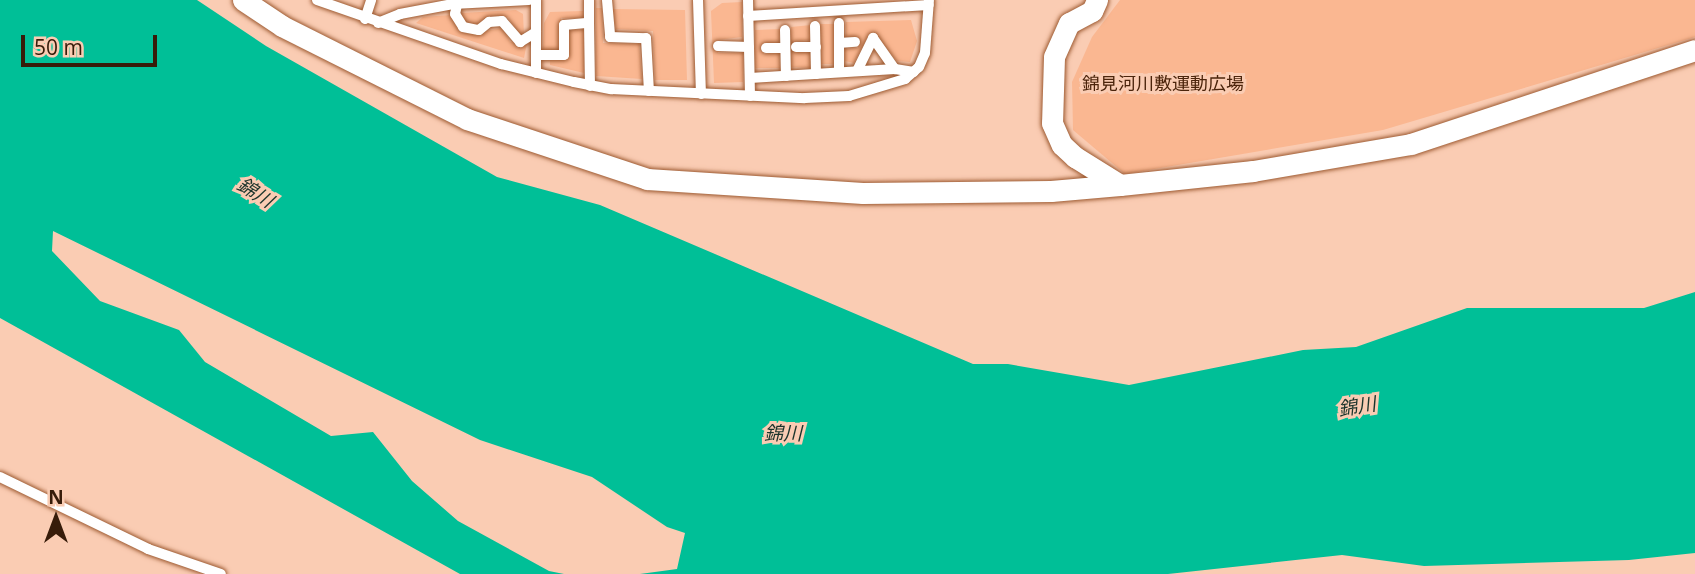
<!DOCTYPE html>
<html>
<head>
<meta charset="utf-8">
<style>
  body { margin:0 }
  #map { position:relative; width:1695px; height:574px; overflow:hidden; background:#faccb3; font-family:"Open Sans","Noto Sans JP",sans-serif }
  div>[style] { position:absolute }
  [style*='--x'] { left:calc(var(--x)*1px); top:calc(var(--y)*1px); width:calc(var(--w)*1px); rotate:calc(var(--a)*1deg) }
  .green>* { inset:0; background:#fab791 }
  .water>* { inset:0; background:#00bf97 }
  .roads { filter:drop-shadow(0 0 2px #9d5a31) drop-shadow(0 0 2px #9d5a31) }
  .lane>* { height:10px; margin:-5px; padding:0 5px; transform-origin:5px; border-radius:5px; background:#fff }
  .street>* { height:21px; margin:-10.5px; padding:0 10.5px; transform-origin:10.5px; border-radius:10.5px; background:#fff }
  span { translate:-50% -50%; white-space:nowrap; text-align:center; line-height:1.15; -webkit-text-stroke:6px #faccb3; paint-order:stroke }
  .park-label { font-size:18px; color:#4b240b }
  .water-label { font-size:19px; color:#1c342c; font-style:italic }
  .north { position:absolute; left:21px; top:483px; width:70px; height:70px; -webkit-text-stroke:5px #faccb3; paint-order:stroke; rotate:0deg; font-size:19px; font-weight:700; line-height:28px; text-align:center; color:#371c0a }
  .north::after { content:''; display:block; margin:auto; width:24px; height:32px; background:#371c0a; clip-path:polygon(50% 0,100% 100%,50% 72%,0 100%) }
  .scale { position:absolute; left:21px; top:35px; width:136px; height:32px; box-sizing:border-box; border:4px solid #371c0a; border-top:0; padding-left:9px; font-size:21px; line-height:24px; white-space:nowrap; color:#371c0a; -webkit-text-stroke:5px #faccb3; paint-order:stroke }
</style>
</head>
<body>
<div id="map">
  <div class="green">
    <i style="clip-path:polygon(1120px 0,1695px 0,1695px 37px,1383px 130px,1125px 174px,1073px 130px,1072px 82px,1092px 37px)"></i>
    <i style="clip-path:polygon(742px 2px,742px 37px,717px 40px,718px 53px,743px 53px,743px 82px,714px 83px,711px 11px,722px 3px)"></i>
    <i style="clip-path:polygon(596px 8px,602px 8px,603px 43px,639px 44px,642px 79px,596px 76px)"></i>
    <i style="clip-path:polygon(612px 9px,685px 10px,687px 80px,655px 80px,653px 31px,616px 29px)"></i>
    <i style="clip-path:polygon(516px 10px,523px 14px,524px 36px,520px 36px,508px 17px,490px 17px,477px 25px,467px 24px,462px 18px,462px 13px)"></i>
    <i style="clip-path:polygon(583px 11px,583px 18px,561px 18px,560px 53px,543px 52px,544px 23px,550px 12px)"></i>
    <i style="clip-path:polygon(451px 15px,458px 30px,468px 34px,503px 28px,510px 42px,527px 43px,524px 58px,416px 23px,423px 17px)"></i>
    <i style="clip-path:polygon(911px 20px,917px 41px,910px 62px,897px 61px,874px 33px,869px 34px,854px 63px,845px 61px,845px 49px,858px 48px,858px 38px,846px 37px,846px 22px)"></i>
    <i style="clip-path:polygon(820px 24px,834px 24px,835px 64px,821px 64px)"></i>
    <i style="clip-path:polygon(811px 25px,811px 40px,796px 41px,795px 52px,811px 52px,811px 68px,791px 67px,791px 27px)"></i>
    <i style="clip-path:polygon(780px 29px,779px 43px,763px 44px,764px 54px,779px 53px,780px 68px,755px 68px,755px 30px)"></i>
    <i style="clip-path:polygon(573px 30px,584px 30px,584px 73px,550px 65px,550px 57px,568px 59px,568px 32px)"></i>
  </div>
  <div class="water">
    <i style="clip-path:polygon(0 0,197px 0,266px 46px,497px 177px,600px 205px,973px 364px,1008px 364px,1129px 385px,1303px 350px,1356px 347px,1467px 308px,1644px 308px,1695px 292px,1695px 553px,1629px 560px,1424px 566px,1342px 555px,1168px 574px,640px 574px,677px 569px,685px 533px,667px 527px,592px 477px,480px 440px,53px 231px,52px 251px,100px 301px,179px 330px,205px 362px,331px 436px,373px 432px,412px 481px,458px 521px,549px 571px,564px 574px,460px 574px,0 318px)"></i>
  </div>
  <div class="roads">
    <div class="lane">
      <i style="--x:317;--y:0;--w:195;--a:19.2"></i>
      <i style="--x:501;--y:64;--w:75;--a:13.9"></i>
      <i style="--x:574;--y:82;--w:38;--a:11"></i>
      <i style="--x:611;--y:89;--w:194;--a:2.7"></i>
      <i style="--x:805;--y:98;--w:44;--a:-2.6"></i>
      <i style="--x:849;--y:96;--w:59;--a:-16.9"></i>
      <i style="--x:905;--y:79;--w:18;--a:-41"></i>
      <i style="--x:919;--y:67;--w:15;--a:-67"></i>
      <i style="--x:925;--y:53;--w:53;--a:-85.7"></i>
      <i style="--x:458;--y:0;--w:14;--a:102"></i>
      <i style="--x:455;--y:14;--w:15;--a:58"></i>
      <i style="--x:463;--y:27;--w:16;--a:11"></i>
      <i style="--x:479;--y:30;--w:13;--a:-39"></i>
      <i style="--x:489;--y:22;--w:13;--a:-4"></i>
      <i style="--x:502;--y:21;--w:28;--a:49"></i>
      <i style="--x:520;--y:42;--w:19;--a:-32"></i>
      <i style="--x:536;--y:0;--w:73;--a:90"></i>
      <i style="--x:607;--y:0;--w:37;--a:85"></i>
      <i style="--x:610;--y:37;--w:36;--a:2"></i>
      <i style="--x:646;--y:38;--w:53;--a:86.8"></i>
      <i style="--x:698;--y:0;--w:94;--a:88.2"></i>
      <i style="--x:748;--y:0;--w:96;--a:88.8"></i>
      <i style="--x:748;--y:16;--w:181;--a:-3.5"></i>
      <i style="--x:365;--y:19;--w:20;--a:-72"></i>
      <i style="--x:378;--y:23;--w:24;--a:-22"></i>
      <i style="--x:400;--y:14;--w:54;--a:-10.7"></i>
      <i style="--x:453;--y:4;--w:76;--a:-3"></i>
      <i style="--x:589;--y:23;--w:23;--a:-90"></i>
      <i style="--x:839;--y:23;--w:49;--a:90"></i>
      <i style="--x:815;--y:26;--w:48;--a:88.8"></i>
      <i style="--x:785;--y:30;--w:46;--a:88.8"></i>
      <i style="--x:839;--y:43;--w:16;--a:-4"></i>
      <i style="--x:718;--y:46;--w:31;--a:2"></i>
      <i style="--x:796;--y:47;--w:20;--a:0"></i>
      <i style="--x:766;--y:48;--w:19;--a:0"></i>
      <i style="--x:536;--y:55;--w:28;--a:0"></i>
      <i style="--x:564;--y:55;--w:30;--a:-90"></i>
      <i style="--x:564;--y:25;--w:25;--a:-5"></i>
      <i style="--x:589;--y:23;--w:63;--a:89.1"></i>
      <i style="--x:857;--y:71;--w:37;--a:-64"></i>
      <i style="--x:873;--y:38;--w:38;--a:55"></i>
      <i style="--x:750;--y:78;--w:145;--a:-3.6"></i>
      <i style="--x:895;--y:69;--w:19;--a:9"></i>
      <i style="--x:0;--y:477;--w:165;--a:25.9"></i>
      <i style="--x:148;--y:549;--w:77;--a:18.9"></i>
    </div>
    <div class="street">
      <i style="--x:243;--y:0;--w:47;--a:33.7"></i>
      <i style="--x:282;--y:26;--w:207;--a:26.7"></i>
      <i style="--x:467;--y:119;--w:190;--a:18.4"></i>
      <i style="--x:647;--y:179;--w:216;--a:3.7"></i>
      <i style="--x:863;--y:193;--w:188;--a:-0.6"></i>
      <i style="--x:1051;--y:191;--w:69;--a:-5"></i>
      <i style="--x:1120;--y:185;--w:134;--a:-6"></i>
      <i style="--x:1253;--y:171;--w:160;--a:-9.7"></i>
      <i style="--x:1411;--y:144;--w:299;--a:-18.3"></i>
      <i style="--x:1097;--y:0;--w:12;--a:114"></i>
      <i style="--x:1092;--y:11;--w:26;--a:152"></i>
      <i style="--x:1069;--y:23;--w:37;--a:114"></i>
      <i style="--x:1054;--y:57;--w:66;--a:91.7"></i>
      <i style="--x:1052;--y:123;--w:24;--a:66"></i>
      <i style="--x:1062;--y:145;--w:18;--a:43"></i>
      <i style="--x:1075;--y:157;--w:53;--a:31.9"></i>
    </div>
  </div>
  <div class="park-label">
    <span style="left:1163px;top:83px">錦見河川敷運動広場</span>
  </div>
  <div class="water-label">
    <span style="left:255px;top:193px;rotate:32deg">錦川</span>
    <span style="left:1357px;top:407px;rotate:-9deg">錦川</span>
    <span style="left:783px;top:434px">錦川</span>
  </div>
  <div class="north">N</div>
  <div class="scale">50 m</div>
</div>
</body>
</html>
